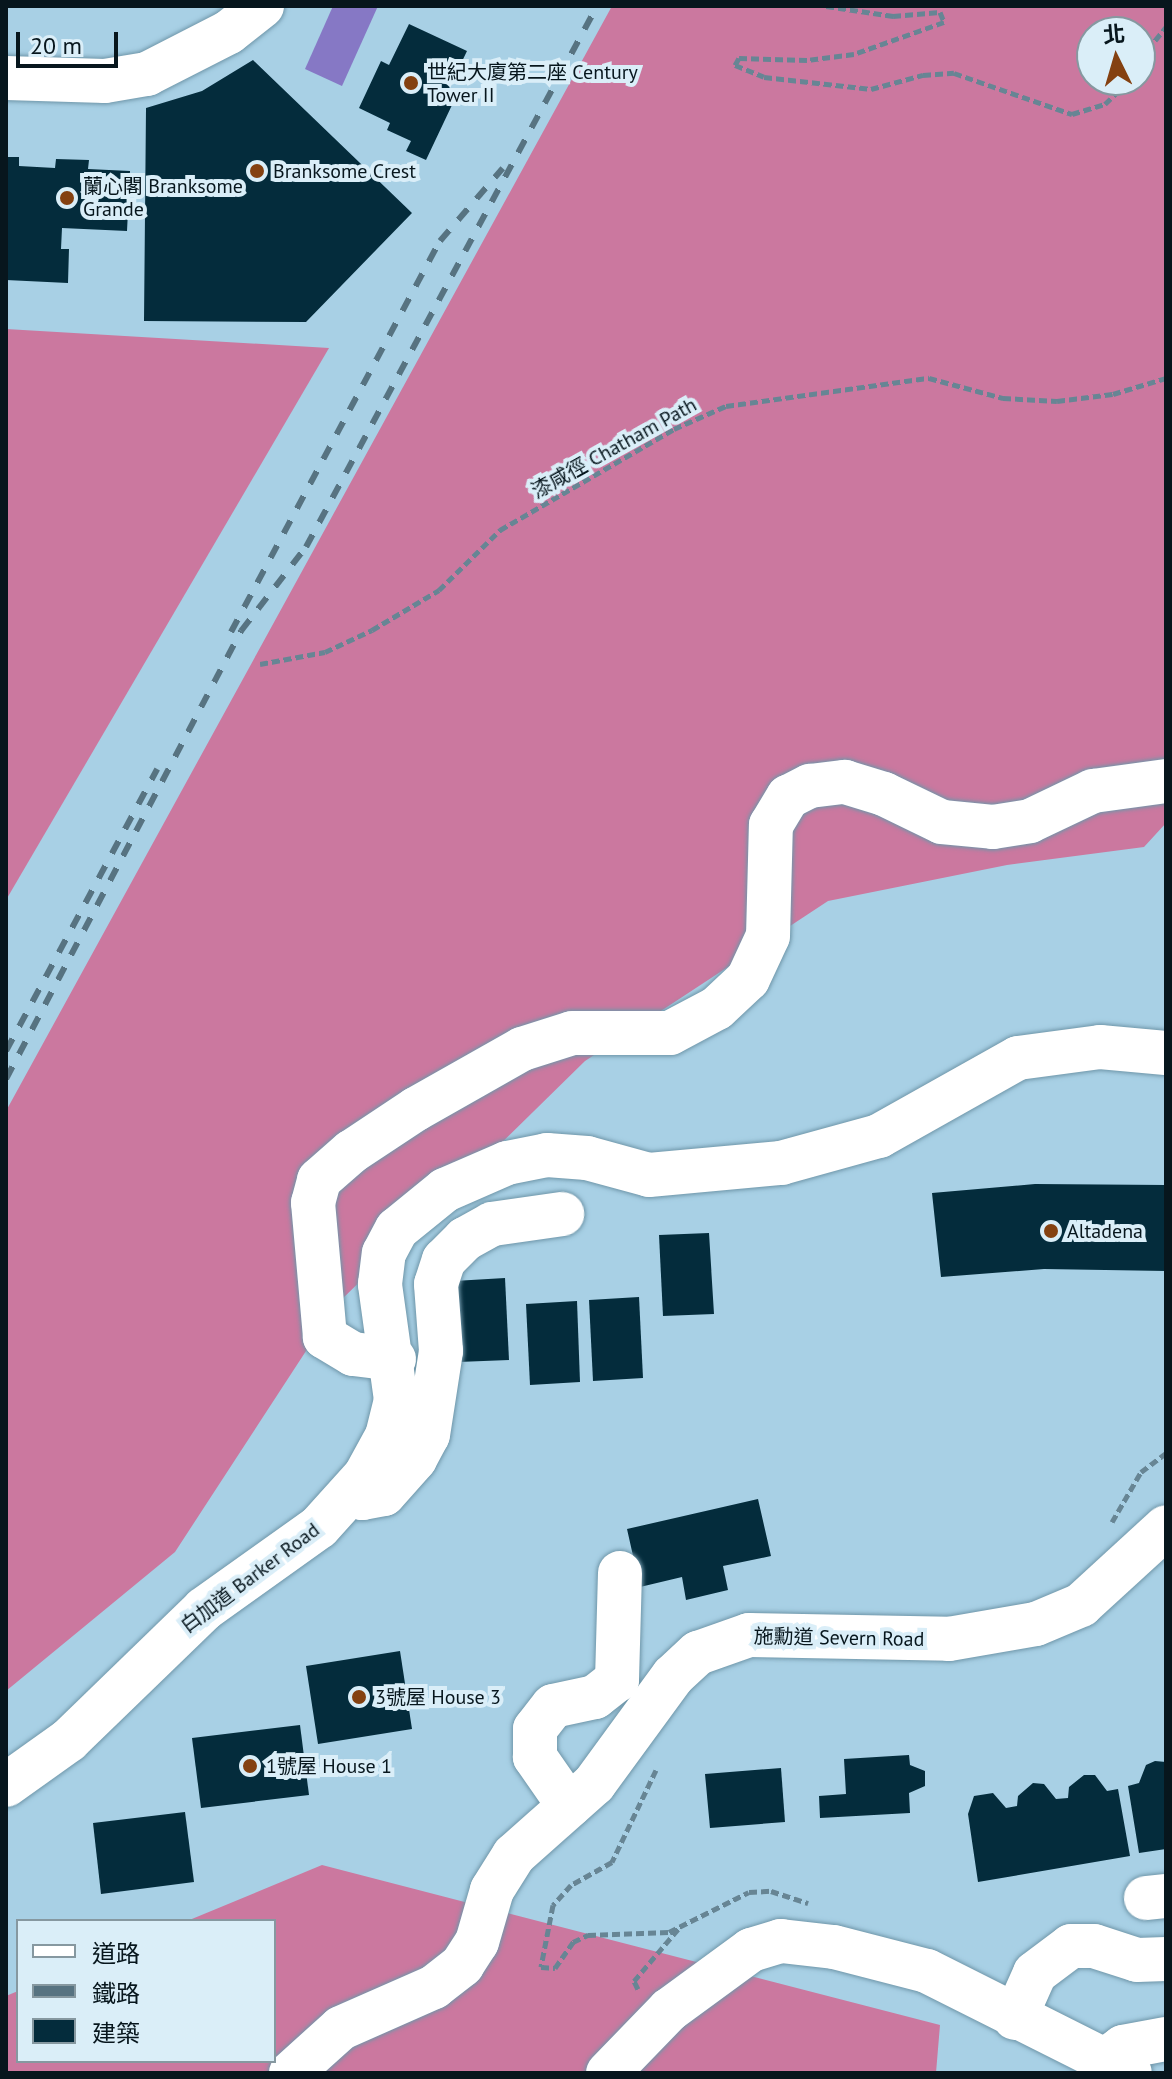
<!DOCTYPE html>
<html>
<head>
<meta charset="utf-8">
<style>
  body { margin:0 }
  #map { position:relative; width:1172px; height:2079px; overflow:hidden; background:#a8d0e5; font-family:"PT Sans","Noto Sans TC",sans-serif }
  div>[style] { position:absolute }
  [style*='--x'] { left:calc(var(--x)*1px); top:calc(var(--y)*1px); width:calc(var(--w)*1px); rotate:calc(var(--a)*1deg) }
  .forest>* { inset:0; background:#cb789f }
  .water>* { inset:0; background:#8678c5 }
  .building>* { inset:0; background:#042c3c }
  .path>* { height:5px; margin-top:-2.5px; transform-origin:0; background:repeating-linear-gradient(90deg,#678594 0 8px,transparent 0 12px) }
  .roads { filter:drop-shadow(0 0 2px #6f96a9) drop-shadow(0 0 2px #6f96a9) }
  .minor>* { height:44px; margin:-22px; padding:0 22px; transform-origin:22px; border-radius:22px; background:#fff }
  .rail>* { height:6px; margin-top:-3px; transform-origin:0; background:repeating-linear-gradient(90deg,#577381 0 14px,transparent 0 28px) }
  .dots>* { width:22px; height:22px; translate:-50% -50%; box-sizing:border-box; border:4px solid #daeef8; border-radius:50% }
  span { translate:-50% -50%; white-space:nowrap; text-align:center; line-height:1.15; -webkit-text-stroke:8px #daeef8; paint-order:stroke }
  .poi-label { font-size:20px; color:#07161d }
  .left { translate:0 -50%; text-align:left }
  .street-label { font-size:20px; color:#07161d }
  .frame { position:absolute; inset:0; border:8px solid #07161d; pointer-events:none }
  .legend { position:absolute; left:16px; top:1919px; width:260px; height:144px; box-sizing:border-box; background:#daeef8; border:2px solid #8698a0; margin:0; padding:10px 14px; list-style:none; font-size:24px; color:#07161d }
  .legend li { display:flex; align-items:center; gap:16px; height:40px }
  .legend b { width:40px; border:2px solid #8698a0 }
  .north { position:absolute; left:1076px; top:16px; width:80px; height:80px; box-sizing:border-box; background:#daeef8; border:2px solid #8698a0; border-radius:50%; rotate:355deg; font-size:22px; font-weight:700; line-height:32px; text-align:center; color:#07161d }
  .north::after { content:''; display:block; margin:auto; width:28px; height:36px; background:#844111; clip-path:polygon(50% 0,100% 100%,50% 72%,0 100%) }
  .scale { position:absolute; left:16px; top:32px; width:102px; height:36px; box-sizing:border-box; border:4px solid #07161d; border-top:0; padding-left:10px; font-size:24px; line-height:28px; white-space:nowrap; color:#07161d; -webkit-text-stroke:6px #daeef8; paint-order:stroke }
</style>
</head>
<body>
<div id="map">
  <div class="forest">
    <i style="clip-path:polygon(evenodd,612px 6px,1166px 6px,1166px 823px,1144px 847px,1007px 865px,828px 901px,585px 1061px,336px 1305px,175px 1552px,6px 1691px,6px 1111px,612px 6px,1092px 32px,1140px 32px,1140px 80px,1092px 80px,1092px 32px)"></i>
    <i style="clip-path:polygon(6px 329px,329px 348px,6px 900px)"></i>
    <i style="clip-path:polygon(322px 1865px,940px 2025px,936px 2073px,6px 2073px,6px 1996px,18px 1991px,18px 2061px,274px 2061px,274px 1921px,187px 1921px)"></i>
  </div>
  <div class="water">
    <i style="clip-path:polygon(333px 6px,378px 6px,342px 86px,305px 69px)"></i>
  </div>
  <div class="building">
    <i style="clip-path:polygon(409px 24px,467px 51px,443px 101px,452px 105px,426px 160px,406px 151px,411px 141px,387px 130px,390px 123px,359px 108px,381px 61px,389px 65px)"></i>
    <i style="clip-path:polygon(253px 60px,412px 213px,306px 322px,144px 321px,146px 108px,202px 91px)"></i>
    <i style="clip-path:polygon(6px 157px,19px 157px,19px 166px,55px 168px,56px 159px,89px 160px,88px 169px,130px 171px,127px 231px,62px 228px,61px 249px,69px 249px,68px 283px,6px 280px)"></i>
    <i style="clip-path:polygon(1035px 1184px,1166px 1185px,1166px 1271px,1044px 1269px,941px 1277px,932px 1193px)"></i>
    <i style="clip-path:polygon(709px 1233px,714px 1314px,663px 1316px,659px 1235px)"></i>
    <i style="clip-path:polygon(505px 1278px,509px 1360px,458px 1362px,454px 1281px)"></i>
    <i style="clip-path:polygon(639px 1297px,643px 1378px,593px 1381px,589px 1300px)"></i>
    <i style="clip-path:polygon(577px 1301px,580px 1382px,530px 1385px,526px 1304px)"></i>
    <i style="clip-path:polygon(758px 1499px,771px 1556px,723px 1566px,728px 1590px,686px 1600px,682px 1577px,640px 1587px,627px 1529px)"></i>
    <i style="clip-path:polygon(400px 1651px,412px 1729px,318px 1744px,306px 1666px)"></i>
    <i style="clip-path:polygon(300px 1725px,309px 1795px,201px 1808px,192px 1738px)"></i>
    <i style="clip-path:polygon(909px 1755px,910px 1765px,925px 1771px,925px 1786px,909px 1793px,910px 1813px,820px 1818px,819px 1796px,846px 1794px,844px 1759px)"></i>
    <i style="clip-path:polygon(1155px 1761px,1166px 1762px,1166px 1849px,1139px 1853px,1128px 1786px,1139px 1783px,1146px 1765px)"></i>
    <i style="clip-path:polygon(781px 1768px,785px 1822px,710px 1828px,705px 1774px)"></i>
    <i style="clip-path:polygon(1084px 1775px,1095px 1775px,1107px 1791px,1118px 1789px,1130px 1856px,978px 1882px,968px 1814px,974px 1796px,993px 1793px,1006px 1808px,1017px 1806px,1018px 1796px,1033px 1783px,1044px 1784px,1056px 1799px,1068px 1798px,1069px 1787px)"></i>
    <i style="clip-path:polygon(185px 1812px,194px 1882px,101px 1894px,93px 1823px)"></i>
  </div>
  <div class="path">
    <i style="--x:826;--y:6;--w:68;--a:8.5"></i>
    <i style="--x:893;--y:16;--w:47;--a:-4.9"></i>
    <i style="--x:940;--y:12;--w:11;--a:68"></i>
    <i style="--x:944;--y:22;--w:96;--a:160.4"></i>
    <i style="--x:854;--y:54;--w:47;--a:172.7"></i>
    <i style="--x:807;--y:60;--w:68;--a:-178.3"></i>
    <i style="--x:739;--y:58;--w:8;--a:120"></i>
    <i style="--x:735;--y:65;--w:31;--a:22"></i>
    <i style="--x:764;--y:77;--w:108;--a:6.4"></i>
    <i style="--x:871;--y:89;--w:54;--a:-15.1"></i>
    <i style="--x:923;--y:75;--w:31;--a:-4"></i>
    <i style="--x:954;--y:73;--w:125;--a:19.2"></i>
    <i style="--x:1072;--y:114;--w:34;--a:-17"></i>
    <i style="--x:1105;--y:104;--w:35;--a:-44"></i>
    <i style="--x:1140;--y:59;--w:41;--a:-50.9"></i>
    <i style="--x:260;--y:664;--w:66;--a:-10.5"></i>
    <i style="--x:325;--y:652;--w:52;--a:-25.1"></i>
    <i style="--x:372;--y:630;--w:78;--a:-30.8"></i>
    <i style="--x:439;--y:590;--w:86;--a:-44.5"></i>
    <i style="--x:500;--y:530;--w:201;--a:-30.1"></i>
    <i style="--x:674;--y:429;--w:57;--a:-23.9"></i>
    <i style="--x:726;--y:406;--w:205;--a:-7.9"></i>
    <i style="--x:929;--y:378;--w:77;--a:15.1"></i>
    <i style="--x:1003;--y:398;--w:54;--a:3.2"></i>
    <i style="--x:1057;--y:401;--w:56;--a:-7.1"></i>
    <i style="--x:1113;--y:394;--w:55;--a:-16.8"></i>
    <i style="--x:1112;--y:1522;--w:58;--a:-59.9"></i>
    <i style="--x:1141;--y:1472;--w:31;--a:-37"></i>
    <i style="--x:656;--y:1770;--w:102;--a:115.6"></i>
    <i style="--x:612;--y:1862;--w:47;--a:150.7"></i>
    <i style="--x:571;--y:1885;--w:27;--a:132"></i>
    <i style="--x:553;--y:1905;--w:63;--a:101"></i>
    <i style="--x:541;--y:1967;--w:14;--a:4"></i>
    <i style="--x:555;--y:1968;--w:32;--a:-55"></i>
    <i style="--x:573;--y:1942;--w:17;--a:-25"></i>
    <i style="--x:588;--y:1935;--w:81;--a:-2.1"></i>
    <i style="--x:669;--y:1932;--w:89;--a:-26.6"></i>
    <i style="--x:749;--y:1892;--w:22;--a:-3"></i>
    <i style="--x:771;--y:1891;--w:39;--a:18"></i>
    <i style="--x:638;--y:1989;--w:9;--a:-117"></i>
    <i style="--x:634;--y:1981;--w:70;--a:-49.7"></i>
  </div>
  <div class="roads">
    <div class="minor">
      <i style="--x:6;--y:78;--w:99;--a:1.7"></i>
      <i style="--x:105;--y:81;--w:43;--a:-9.5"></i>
      <i style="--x:147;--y:74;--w:92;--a:-27.1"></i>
      <i style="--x:229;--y:32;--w:42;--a:-38.2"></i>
      <i style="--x:394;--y:1359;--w:41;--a:-173"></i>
      <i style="--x:353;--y:1354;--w:33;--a:-149"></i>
      <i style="--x:325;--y:1337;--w:135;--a:-95.1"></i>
      <i style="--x:313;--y:1203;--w:24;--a:-75"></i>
      <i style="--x:319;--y:1180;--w:43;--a:-41.2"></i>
      <i style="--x:351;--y:1152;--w:78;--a:-33.5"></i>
      <i style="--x:416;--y:1109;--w:122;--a:-29.5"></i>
      <i style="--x:522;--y:1049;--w:52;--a:-17.7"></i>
      <i style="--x:572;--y:1033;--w:98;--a:0"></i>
      <i style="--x:670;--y:1033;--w:53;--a:-28"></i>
      <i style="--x:717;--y:1008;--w:42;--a:-43.1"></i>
      <i style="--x:748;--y:979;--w:47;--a:-65.1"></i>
      <i style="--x:768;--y:936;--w:111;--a:-88.5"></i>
      <i style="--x:771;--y:825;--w:33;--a:-59"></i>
      <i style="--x:788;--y:797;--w:25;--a:-27"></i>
      <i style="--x:810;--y:786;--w:35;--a:-7"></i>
      <i style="--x:845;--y:782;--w:41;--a:17.1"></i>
      <i style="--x:884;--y:794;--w:64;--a:25.8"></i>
      <i style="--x:942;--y:822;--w:51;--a:5.6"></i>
      <i style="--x:993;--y:827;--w:37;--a:-9"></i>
      <i style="--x:1030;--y:821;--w:70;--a:-25.5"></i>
      <i style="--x:1093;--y:791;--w:74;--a:-7.8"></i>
      <i style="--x:351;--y:1494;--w:12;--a:20"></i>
      <i style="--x:362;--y:1498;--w:22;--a:-10"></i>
      <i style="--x:384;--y:1494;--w:47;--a:-48.5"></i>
      <i style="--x:415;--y:1459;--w:27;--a:-62"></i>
      <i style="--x:428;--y:1435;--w:85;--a:-81.2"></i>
      <i style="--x:441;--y:1351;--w:67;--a:-94.3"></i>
      <i style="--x:436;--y:1284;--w:25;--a:-72"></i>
      <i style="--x:444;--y:1260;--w:30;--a:-45"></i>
      <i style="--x:465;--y:1239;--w:31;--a:-29"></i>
      <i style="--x:492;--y:1224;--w:71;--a:-8.1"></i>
      <i style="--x:6;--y:1785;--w:77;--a:-35.5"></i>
      <i style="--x:69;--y:1740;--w:188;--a:-44.1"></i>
      <i style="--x:204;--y:1609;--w:141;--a:-35.5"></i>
      <i style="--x:319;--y:1527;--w:69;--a:-48"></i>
      <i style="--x:365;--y:1476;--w:46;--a:-61.2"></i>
      <i style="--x:387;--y:1436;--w:37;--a:-76"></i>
      <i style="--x:396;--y:1400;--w:117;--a:-97.9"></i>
      <i style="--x:380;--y:1284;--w:31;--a:-83"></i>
      <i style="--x:384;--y:1253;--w:27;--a:-62"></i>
      <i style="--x:397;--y:1229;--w:62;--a:-39.1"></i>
      <i style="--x:445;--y:1190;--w:68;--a:-23.5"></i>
      <i style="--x:507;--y:1163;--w:41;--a:-11.3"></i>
      <i style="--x:547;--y:1155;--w:40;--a:4.3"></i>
      <i style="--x:587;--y:1158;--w:64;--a:15.3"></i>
      <i style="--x:649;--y:1175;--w:133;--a:-5.2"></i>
      <i style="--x:781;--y:1163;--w:102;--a:-15.4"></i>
      <i style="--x:879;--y:1136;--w:159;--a:-29.3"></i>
      <i style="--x:1018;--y:1058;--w:83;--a:-7.6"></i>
      <i style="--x:1100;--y:1047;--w:66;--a:5.2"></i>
      <i style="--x:569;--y:1806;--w:60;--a:-124.8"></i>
      <i style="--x:535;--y:1757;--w:28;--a:-90"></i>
      <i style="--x:535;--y:1729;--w:29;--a:-52"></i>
      <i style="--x:553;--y:1706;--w:43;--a:-12.1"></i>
      <i style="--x:595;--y:1697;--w:28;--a:-38"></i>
      <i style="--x:617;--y:1680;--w:107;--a:-88.4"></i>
      <i style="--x:1146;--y:1898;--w:20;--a:-6"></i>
      <i style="--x:1015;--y:2018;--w:49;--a:-66"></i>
      <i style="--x:1035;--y:1973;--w:45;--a:-36.9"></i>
      <i style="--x:1071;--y:1946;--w:23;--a:0"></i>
      <i style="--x:1094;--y:1946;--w:45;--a:18"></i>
      <i style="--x:1137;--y:1960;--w:29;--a:-2"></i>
      <i style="--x:1104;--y:2061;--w:24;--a:-36"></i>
      <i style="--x:1123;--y:2047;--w:44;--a:-10.5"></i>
      <i style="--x:291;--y:2073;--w:67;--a:-42"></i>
      <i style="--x:341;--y:2028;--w:102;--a:-23.8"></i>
      <i style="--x:434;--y:1987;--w:36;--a:-38"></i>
      <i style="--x:462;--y:1965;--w:27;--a:-57"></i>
      <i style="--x:477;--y:1942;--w:54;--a:-73.9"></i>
      <i style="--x:492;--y:1890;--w:41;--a:-57.8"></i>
      <i style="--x:514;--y:1855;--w:107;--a:-41.6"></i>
      <i style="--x:594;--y:1784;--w:134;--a:-53.8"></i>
      <i style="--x:673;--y:1676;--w:34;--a:-43"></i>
      <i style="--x:698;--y:1653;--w:54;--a:-19.4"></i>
      <i style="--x:749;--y:1635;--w:200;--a:1.1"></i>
      <i style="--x:949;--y:1639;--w:88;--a:-9.8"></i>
      <i style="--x:1036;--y:1624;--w:49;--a:-22.9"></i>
      <i style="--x:1081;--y:1605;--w:115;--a:-42.5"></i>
      <i style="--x:608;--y:2073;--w:88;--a:-45.9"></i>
      <i style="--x:669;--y:2010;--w:102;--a:-36.2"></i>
      <i style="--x:751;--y:1950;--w:31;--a:-17"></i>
      <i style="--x:781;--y:1941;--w:53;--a:6.5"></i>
      <i style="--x:834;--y:1947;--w:96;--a:14.5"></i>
      <i style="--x:927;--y:1971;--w:227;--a:26.7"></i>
    </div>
  </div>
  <div class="rail">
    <i style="--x:231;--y:632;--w:443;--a:-61.9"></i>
    <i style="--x:440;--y:241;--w:96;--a:-49.2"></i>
    <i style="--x:6;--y:1051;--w:320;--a:-61.8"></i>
    <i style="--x:6;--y:1079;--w:506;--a:-62.32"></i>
    <i style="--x:241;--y:631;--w:106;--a:-52.3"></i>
    <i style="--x:306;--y:547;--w:614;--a:-61.72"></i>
  </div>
  <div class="dots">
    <i style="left:411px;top:83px;background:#844111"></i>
    <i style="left:257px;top:171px;background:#844111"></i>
    <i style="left:67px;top:198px;background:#844111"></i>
    <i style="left:1051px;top:1231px;background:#844111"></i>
    <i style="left:359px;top:1697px;background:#844111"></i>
    <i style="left:250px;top:1766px;background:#844111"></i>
  </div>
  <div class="poi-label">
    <span class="left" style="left:427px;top:84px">世紀大廈第二座 Century<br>Tower II</span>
    <span class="left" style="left:273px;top:171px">Branksome Crest</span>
    <span class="left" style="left:83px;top:198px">蘭心閣 Branksome<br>Grande</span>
    <span class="left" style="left:1067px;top:1231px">Altadena</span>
    <span class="left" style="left:375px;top:1697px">3號屋 House 3</span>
    <span class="left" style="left:266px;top:1766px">1號屋 House 1</span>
  </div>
  <div class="street-label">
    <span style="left:614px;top:448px;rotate:-29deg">漆咸徑 Chatham Path</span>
    <span style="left:250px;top:1578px;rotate:-37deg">白加道 Barker Road</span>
    <span style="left:839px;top:1638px;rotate:1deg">施勳道 Severn Road</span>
  </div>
  <div class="frame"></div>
  <ul class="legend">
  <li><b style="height:10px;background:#fff"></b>道路</li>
  <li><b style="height:10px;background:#577381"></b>鐵路</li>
  <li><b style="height:22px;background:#042c3c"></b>建築</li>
  </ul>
  <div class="north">北</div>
  <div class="scale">20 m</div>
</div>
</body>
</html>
